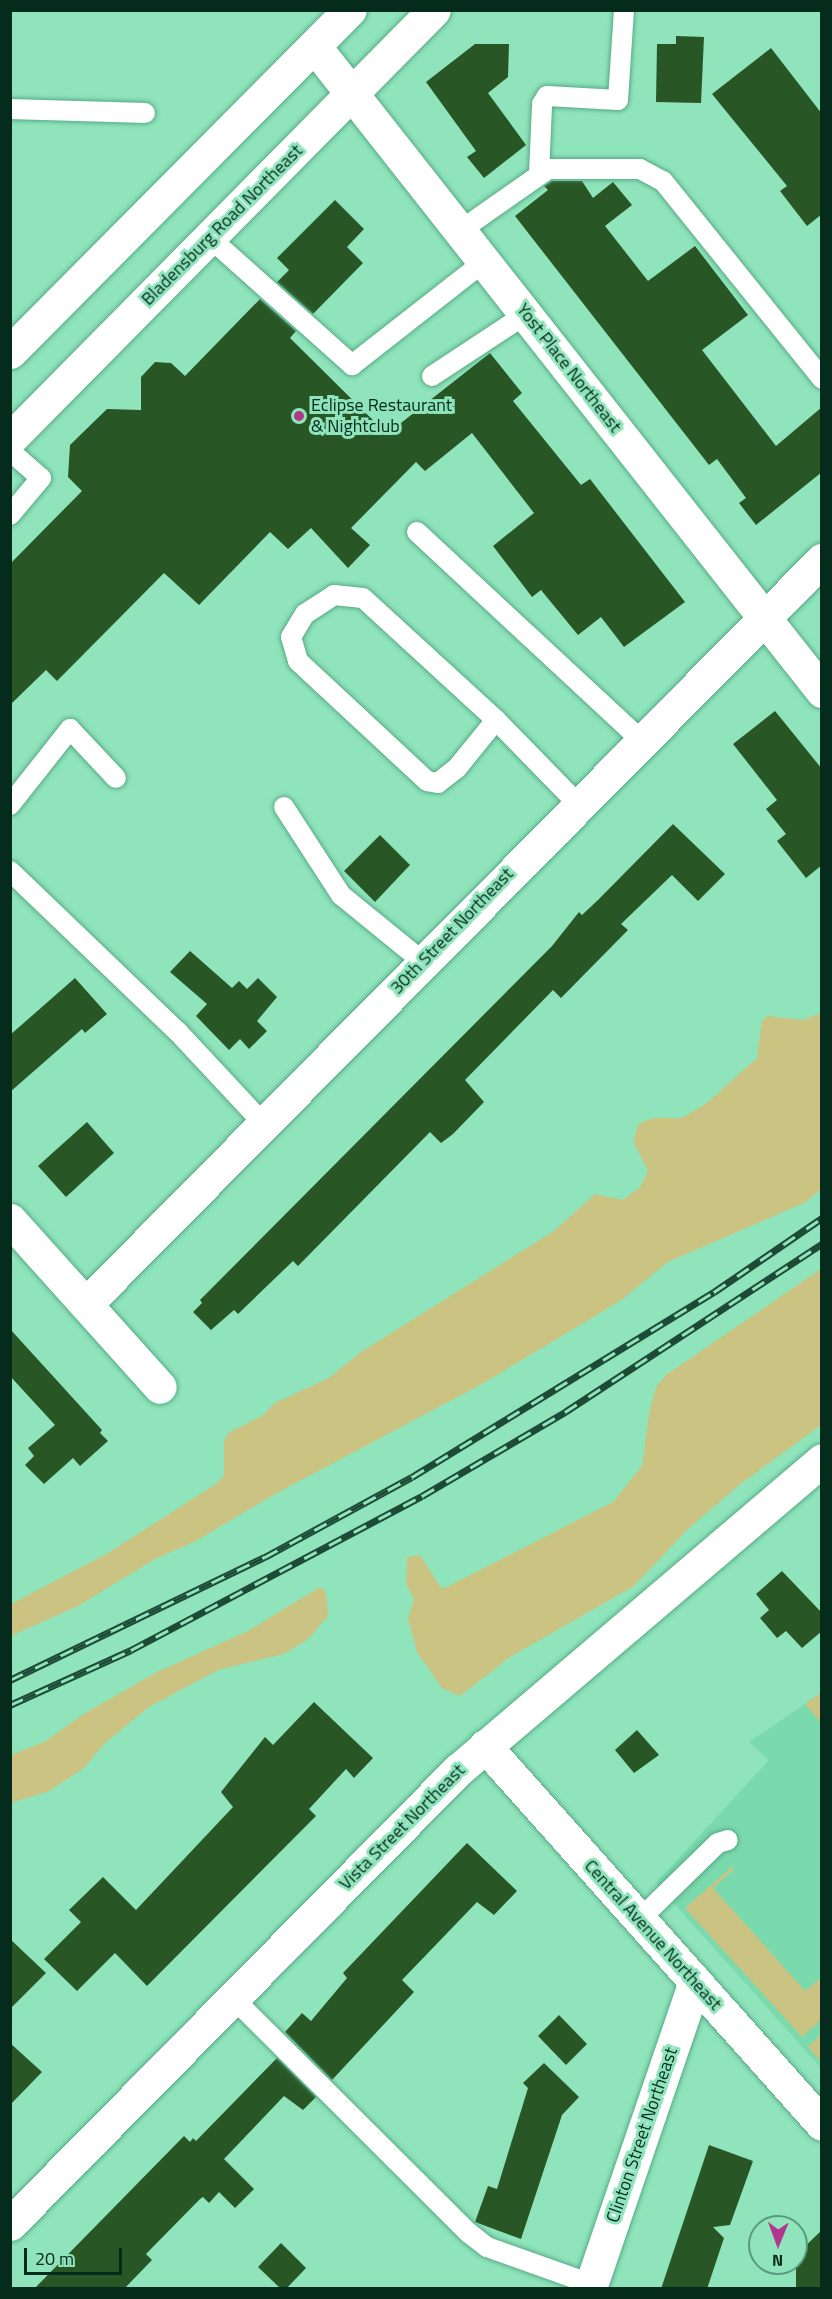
<!DOCTYPE html>
<html>
<head>
<meta charset="utf-8">
<style>
  body { margin:0 }
  #map { position:relative; width:832px; height:2299px; overflow:hidden; background:#8fe4bb; font-family:"Titillium Web",sans-serif }
  div>[style] { position:absolute }
  [style*='--x'] { left:calc(var(--x)*1px); top:calc(var(--y)*1px); width:calc(var(--w)*1px); rotate:calc(var(--a)*1deg) }
  .built>* { inset:0; background:#7ad9ad }
  .green>* { inset:0; background:#cbc381 }
  .building>* { inset:0; background:#295625 }
  .roads { filter:drop-shadow(0 0 2px #57ab85) drop-shadow(0 0 2px #57ab85) }
  .service>* { height:20px; margin:-10px; padding:0 10px; transform-origin:10px; border-radius:10px; background:#fff }
  .minor>* { height:33px; margin:-16.5px; padding:0 16.5px; transform-origin:16.5px; border-radius:16.5px; background:#fff }
  .primary>* { height:33px; margin:-16.5px; padding:0 16.5px; transform-origin:16.5px; border-radius:16.5px; background:#fff }
  .rail>* { height:7px; margin-top:-3.5px; transform-origin:0; background:repeating-linear-gradient(90deg,#8fe4bb 0 14px,#1d4b37 0 28px); box-sizing:border-box; border-block:2px solid #1d4b37 }
  .dots>* { width:16px; height:16px; translate:-50% -50%; box-sizing:border-box; border:3px solid #8fe4bb; border-radius:50% }
  span { translate:-50% -50%; white-space:nowrap; text-align:center; line-height:1.15; -webkit-text-stroke:6px #8fe4bb; paint-order:stroke }
  .street-label { font-size:18px; color:#052b1c }
  .poi-label { font-size:18px; color:#052b1c }
  .left { translate:0 -50%; text-align:left }
  .frame { position:absolute; inset:0; border:12px solid #052b1c; pointer-events:none }
  .north { position:absolute; left:748px; top:2215px; width:60px; height:60px; box-sizing:border-box; background:#8fe4bb; border:2px solid #589a7b; border-radius:50%; rotate:181deg; font-size:16px; font-weight:700; line-height:24px; text-align:center; color:#052b1c }
  .north::after { content:''; display:block; margin:auto; width:21px; height:27px; background:#b0378b; clip-path:polygon(50% 0,100% 100%,50% 72%,0 100%) }
  .scale { position:absolute; left:24px; top:2248px; width:98px; height:27px; box-sizing:border-box; border:3px solid #052b1c; border-top:0; padding-left:8px; font-size:18px; line-height:21px; white-space:nowrap; color:#052b1c; -webkit-text-stroke:4px #8fe4bb; paint-order:stroke }
</style>
</head>
<body>
<div id="map">
  <div class="built">
    <i style="clip-path:polygon(821px 1693px,821px 2068px,656px 1883px,769px 1760px,749px 1742px)"></i>
  </div>
  <div class="green">
    <i style="clip-path:polygon(821px 1013px,821px 1189px,806px 1202px,668px 1262px,620px 1301px,482px 1384px,275px 1494px,196px 1541px,155px 1559px,78px 1606px,11px 1636px,11px 1604px,108px 1553px,216px 1484px,224px 1476px,224px 1441px,228px 1433px,262px 1416px,275px 1403px,329px 1378px,361px 1352px,554px 1231px,595px 1194px,623px 1200px,641px 1186px,648px 1171px,633px 1141px,639px 1123px,654px 1118px,682px 1118px,707px 1103px,757px 1058px,762px 1021px,767px 1016px,803px 1020px)"></i>
    <i style="clip-path:polygon(821px 1269px,821px 1425px,739px 1485px,688px 1529px,634px 1586px,510px 1657px,460px 1696px,442px 1688px,417px 1652px,408px 1619px,414px 1599px,406px 1584px,407px 1557px,420px 1555px,441px 1588px,447px 1587px,613px 1502px,642px 1466px,649px 1414px,656px 1387px,666px 1375px)"></i>
    <i style="clip-path:polygon(320px 1587px,326px 1592px,328px 1616px,308px 1639px,284px 1654px,218px 1670px,149px 1707px,104px 1744px,84px 1768px,49px 1791px,11px 1803px,11px 1755px,46px 1741px,82px 1715px,157px 1672px,248px 1631px)"></i>
    <i style="clip-path:polygon(821px 1693px,821px 1723px,805px 1704px)"></i>
    <i style="clip-path:polygon(733px 1866px,733px 1870px,713px 1888px,805px 1991px,821px 1978px,821px 2020px,802px 2037px,685px 1908px)"></i>
    <i style="clip-path:polygon(821px 2034px,821px 2062px,808px 2047px)"></i>
  </div>
  <div class="building">
    <i style="clip-path:polygon(676px 36px,704px 37px,701px 103px,656px 102px,657px 44px,676px 44px)"></i>
    <i style="clip-path:polygon(475px 44px,509px 44px,508px 77px,488px 93px,526px 145px,484px 178px,467px 157px,476px 151px,426px 82px)"></i>
    <i style="clip-path:polygon(771px 48px,822px 114px,822px 214px,807px 226px,780px 191px,787px 186px,712px 94px)"></i>
    <i style="clip-path:polygon(552px 181px,582px 181px,593px 198px,613px 182px,632px 205px,605px 226px,648px 281px,695px 246px,748px 315px,702px 350px,776px 446px,822px 407px,822px 472px,756px 525px,739px 503px,746px 498px,717px 459px,709px 465px,515px 216px,548px 190px,544px 186px)"></i>
    <i style="clip-path:polygon(335px 200px,364px 229px,347px 247px,363px 263px,313px 314px,277px 282px,289px 270px,277px 258px)"></i>
    <i style="clip-path:polygon(260px 299px,296px 331px,290px 338px,387px 434px,490px 353px,522px 393px,513px 401px,581px 485px,590px 479px,685px 602px,624px 647px,601px 617px,578px 635px,541px 590px,532px 597px,493px 546px,534px 513px,472px 433px,425px 471px,416px 462px,351px 528px,370px 545px,348px 568px,311px 528px,288px 549px,270px 532px,199px 605px,164px 573px,57px 681px,46px 670px,10px 705px,10px 564px,82px 491px,68px 477px,70px 445px,107px 409px,141px 410px,141px 377px,155px 362px,171px 363px,185px 376px)"></i>
    <i style="clip-path:polygon(775px 711px,822px 769px,822px 865px,806px 878px,777px 841px,786px 834px,766px 809px,777px 800px,733px 744px)"></i>
    <i style="clip-path:polygon(673px 824px,725px 874px,698px 901px,672px 875px,621px 924px,628px 930px,561px 998px,553px 990px,465px 1080px,484px 1102px,453px 1134px,441px 1143px,430px 1132px,298px 1266px,293px 1261px,238px 1314px,234px 1310px,211px 1330px,193px 1312px,202px 1303px,200px 1300px,552px 946px,579px 912px,582px 915px,598px 900px)"></i>
    <i style="clip-path:polygon(380px 835px,410px 865px,375px 902px,344px 871px)"></i>
    <i style="clip-path:polygon(190px 951px,232px 988px,239px 981px,247px 989px,258px 978px,277px 997px,257px 1021px,267px 1031px,249px 1049px,240px 1039px,229px 1050px,196px 1016px,207px 1004px,170px 972px)"></i>
    <i style="clip-path:polygon(75px 978px,107px 1014px,85px 1033px,82px 1029px,10px 1092px,10px 1035px)"></i>
    <i style="clip-path:polygon(87px 1122px,114px 1153px,66px 1197px,38px 1166px)"></i>
    <i style="clip-path:polygon(10px 1329px,102px 1430px,100px 1433px,108px 1441px,80px 1466px,73px 1458px,44px 1484px,25px 1465px,34px 1456px,28px 1448px,55px 1425px,10px 1376px)"></i>
    <i style="clip-path:polygon(782px 1571px,822px 1613px,822px 1631px,802px 1648px,786px 1631px,777px 1638px,760px 1618px,769px 1610px,756px 1594px)"></i>
    <i style="clip-path:polygon(314px 1702px,373px 1758px,354px 1778px,346px 1769px,309px 1809px,316px 1816px,147px 1986px,115px 1953px,77px 1991px,44px 1959px,81px 1922px,69px 1910px,103px 1877px,136px 1910px,233px 1807px,221px 1792px,265px 1737px,273px 1745px)"></i>
    <i style="clip-path:polygon(637px 1730px,659px 1755px,634px 1773px,615px 1750px)"></i>
    <i style="clip-path:polygon(467px 1843px,517px 1891px,494px 1915px,477px 1902px,402px 1980px,414px 1992px,332px 2080px,285px 2032px,302px 2013px,311px 2021px,347px 1978px,343px 1973px)"></i>
    <i style="clip-path:polygon(10px 1939px,46px 1973px,10px 2009px)"></i>
    <i style="clip-path:polygon(559px 2015px,587px 2044px,566px 2065px,538px 2036px)"></i>
    <i style="clip-path:polygon(10px 2043px,42px 2072px,10px 2105px)"></i>
    <i style="clip-path:polygon(277px 2058px,316px 2097px,303px 2110px,284px 2096px,224px 2159px,254px 2189px,235px 2208px,219px 2192px,209px 2203px,203px 2197px,200px 2199px,146px 2254px,152px 2260px,124px 2289px,34px 2289px,184px 2136px,190px 2142px,193px 2138px,196px 2141px)"></i>
    <i style="clip-path:polygon(544px 2063px,579px 2097px,562px 2115px,521px 2239px,475px 2222px,488px 2186px,497px 2189px,528px 2088px,523px 2083px)"></i>
    <i style="clip-path:polygon(709px 2145px,753px 2161px,730px 2225px,713px 2227px,724px 2238px,707px 2289px,661px 2289px)"></i>
    <i style="clip-path:polygon(822px 2230px,822px 2289px,796px 2289px,796px 2255px)"></i>
    <i style="clip-path:polygon(281px 2243px,306px 2268px,286px 2289px,281px 2289px,258px 2267px)"></i>
  </div>
  <div class="roads">
    <div class="service">
      <i style="--x:10;--y:109;--w:135;--a:1.7"></i>
      <i style="--x:539;--y:174;--w:70;--a:-87.5"></i>
      <i style="--x:542;--y:104;--w:9;--a:-58"></i>
      <i style="--x:547;--y:96;--w:71;--a:3.2"></i>
      <i style="--x:618;--y:100;--w:90;--a:-86.2"></i>
      <i style="--x:461;--y:230;--w:106;--a:-35"></i>
      <i style="--x:548;--y:169;--w:92;--a:0"></i>
      <i style="--x:640;--y:169;--w:26;--a:28"></i>
      <i style="--x:663;--y:181;--w:254;--a:51.2"></i>
      <i style="--x:210;--y:238;--w:191;--a:41.8"></i>
      <i style="--x:352;--y:365;--w:169;--a:-38"></i>
      <i style="--x:432;--y:376;--w:113;--a:-33.4"></i>
      <i style="--x:10;--y:451;--w:41;--a:41.1"></i>
      <i style="--x:41;--y:478;--w:48;--a:130"></i>
      <i style="--x:417;--y:532;--w:304;--a:42.9"></i>
      <i style="--x:496;--y:720;--w:62;--a:129.1"></i>
      <i style="--x:457;--y:768;--w:24;--a:142"></i>
      <i style="--x:438;--y:783;--w:11;--a:-170"></i>
      <i style="--x:427;--y:781;--w:176;--a:-137.1"></i>
      <i style="--x:298;--y:661;--w:25;--a:-106"></i>
      <i style="--x:291;--y:637;--w:27;--a:-59"></i>
      <i style="--x:305;--y:614;--w:35;--a:-33"></i>
      <i style="--x:334;--y:595;--w:29;--a:6"></i>
      <i style="--x:363;--y:598;--w:180;--a:42.5"></i>
      <i style="--x:496;--y:720;--w:116;--a:45.7"></i>
      <i style="--x:10;--y:805;--w:97;--a:-51.7"></i>
      <i style="--x:70;--y:729;--w:67;--a:46.8"></i>
      <i style="--x:284;--y:807;--w:105;--a:57.1"></i>
      <i style="--x:341;--y:895;--w:104;--a:39.2"></i>
      <i style="--x:10;--y:871;--w:233;--a:43.8"></i>
      <i style="--x:178;--y:1032;--w:125;--a:47"></i>
      <i style="--x:639;--y:1920;--w:110;--a:-44.3"></i>
      <i style="--x:718;--y:1843;--w:10;--a:-17"></i>
      <i style="--x:233;--y:1998;--w:333;--a:44.9"></i>
      <i style="--x:469;--y:2233;--w:23;--a:38"></i>
      <i style="--x:487;--y:2247;--w:110;--a:19.6"></i>
    </div>
    <div class="minor">
      <i style="--x:315;--y:47;--w:820;--a:51.79"></i>
      <i style="--x:10;--y:1220;--w:224;--a:48.1"></i>
      <i style="--x:86;--y:1304;--w:1047;--a:-45.31"></i>
      <i style="--x:485;--y:1746;--w:506;--a:48.28"></i>
      <i style="--x:10;--y:2224;--w:638;--a:-45.38"></i>
      <i style="--x:458;--y:1770;--w:478;--a:-40.4"></i>
      <i style="--x:590;--y:2288;--w:324;--a:-71.1"></i>
    </div>
    <div class="primary">
      <i style="--x:10;--y:352;--w:482;--a:-45.2"></i>
      <i style="--x:10;--y:439;--w:603;--a:-45.34"></i>
    </div>
  </div>
  <div class="rail">
    <i style="--x:10;--y:1680;--w:283;--a:-25.8"></i>
    <i style="--x:265;--y:1557;--w:167;--a:-28.6"></i>
    <i style="--x:412;--y:1477;--w:354;--a:-31.5"></i>
    <i style="--x:714;--y:1292;--w:131;--a:-34.4"></i>
    <i style="--x:10;--y:1705;--w:133;--a:-24.4"></i>
    <i style="--x:131;--y:1650;--w:329;--a:-27.9"></i>
    <i style="--x:422;--y:1496;--w:166;--a:-30.4"></i>
    <i style="--x:565;--y:1412;--w:307;--a:-33.2"></i>
  </div>
  <div class="dots">
    <i style="left:299px;top:416px;background:#b0378b"></i>
  </div>
  <div class="street-label">
    <span style="left:222px;top:225px;rotate:-45deg">Bladensburg Road Northeast</span>
    <span style="left:569px;top:368px;rotate:52deg">Yost Place Northeast</span>
    <span style="left:452px;top:931px;rotate:-46deg">30th Street Northeast</span>
    <span style="left:402px;top:1827px;rotate:-45deg">Vista Street Northeast</span>
    <span style="left:653px;top:1935px;rotate:48deg">Central Avenue Northeast</span>
    <span style="left:642px;top:2135px;rotate:-71deg">Clinton Street Northeast</span>
  </div>
  <div class="poi-label">
    <span class="left" style="left:311px;top:416px">Eclipse Restaurant<br>&amp; Nightclub</span>
  </div>
  <div class="frame"></div>
  <div class="north">N</div>
  <div class="scale">20 m</div>
</div>
</body>
</html>
